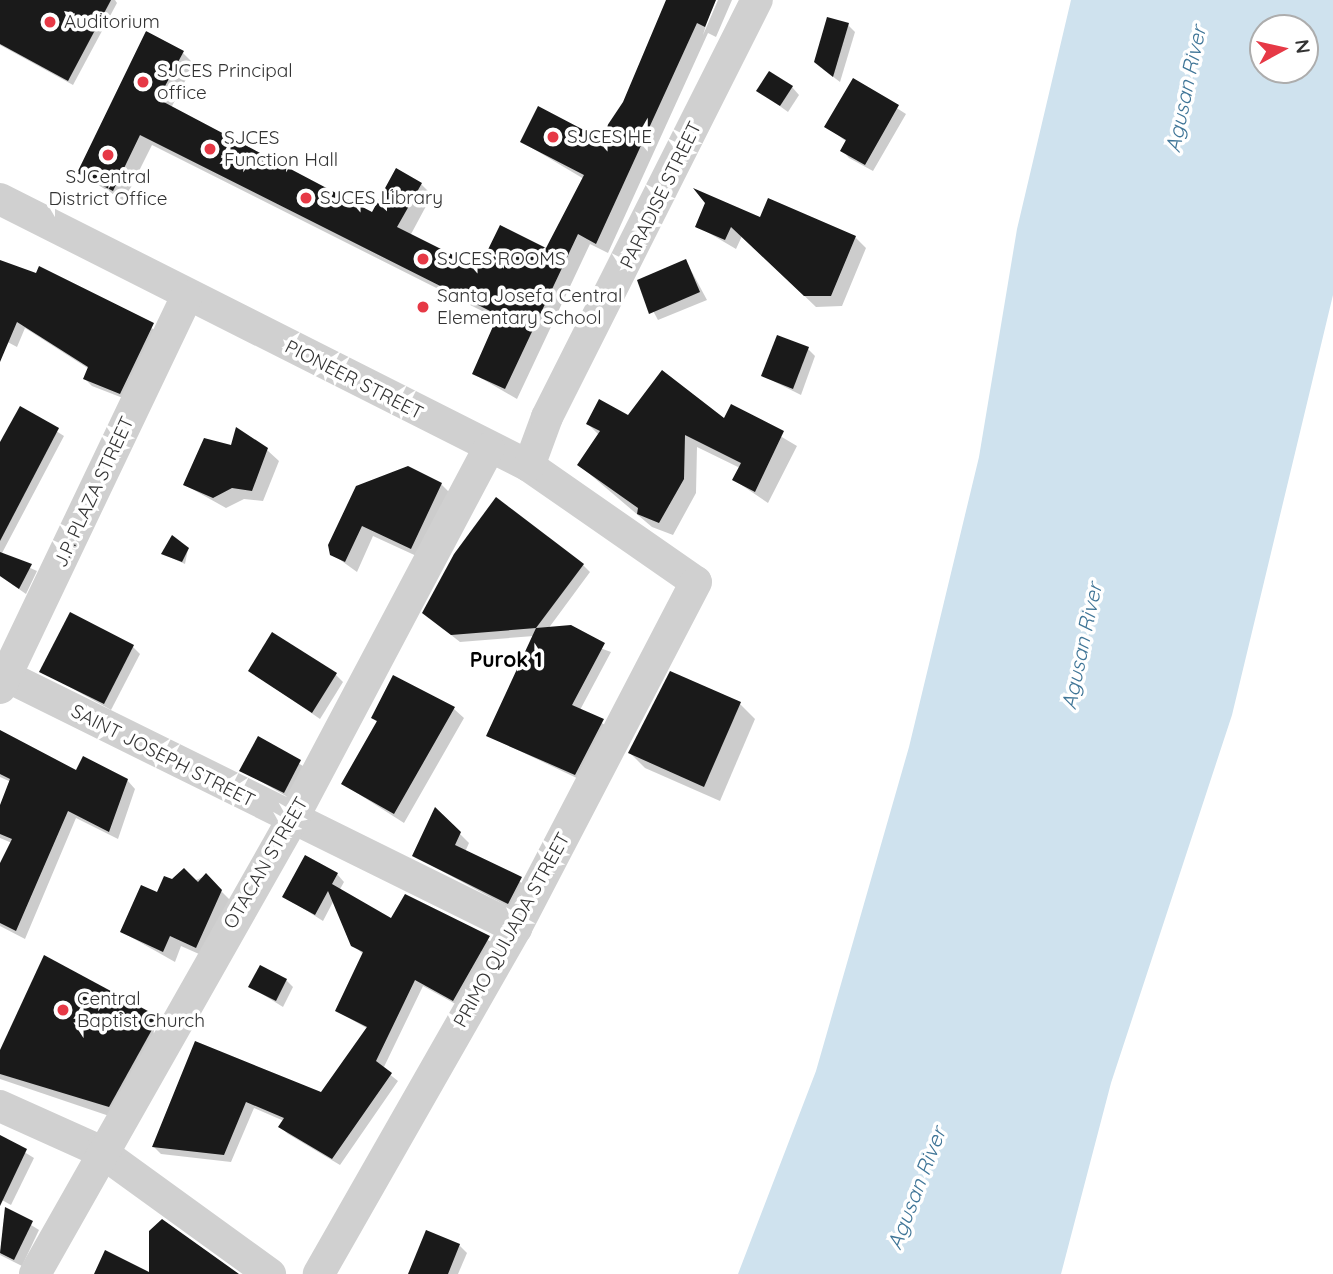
<!DOCTYPE html>
<html>
<head>
<meta charset="utf-8">
<style>
  body { margin:0 }
  #map { position:relative; width:1333px; height:1274px; overflow:hidden; background:#fff; font-family:Quicksand,sans-serif }
  div>[style] { position:absolute }
  [style*='--x'] { left:calc(var(--x)*1px); top:calc(var(--y)*1px); width:calc(var(--w)*1px); rotate:calc(var(--a)*1deg) }
  .water>* { inset:0; background:#cfe2ee }
  .shadow>* { inset:0; background:#0003 }
  .building>* { inset:0; background:#1a1a1a }
  .minor>* { height:32px; margin:-16px; padding:0 16px; transform-origin:16px; border-radius:16px; background:#d0d0d0 }
  .dots>* { width:19px; height:19px; translate:-50% -50%; box-sizing:border-box; border:4px solid #fff; border-radius:50% }
  span { translate:-50% -50%; white-space:nowrap; text-align:center; line-height:1.15; -webkit-text-stroke:7px #fff; paint-order:stroke }
  .poi-label { font-size:19px; color:#333 }
  .left { translate:0 -50%; text-align:left }
  .street-label { font-size:19px; color:#333 }
  .water-label { font-size:21px; color:#3f7597; font-style:italic }
  .neighbourhood-label { font-size:21px; color:#000; font-weight:700 }
  .north { position:absolute; left:1249px; top:14px; width:70px; height:70px; box-sizing:border-box; background:#fff; border:2px solid #adadad; border-radius:50%; rotate:82deg; font-size:19px; font-weight:700; line-height:28px; text-align:center; color:#333 }
  .north::after { content:''; display:block; margin:auto; width:24px; height:32px; background:#e63946; clip-path:polygon(50% 0,100% 100%,50% 72%,0 100%) }
</style>
</head>
<body>
<div id="map">
  <div class="water">
    <i style="clip-path:polygon(evenodd,1071px 0,1333px 0,1333px 295px,1232px 715px,1111px 1083px,1061px 1274px,738px 1274px,816px 1071px,909px 747px,979px 457px,1017px 229px,1071px 0,1263px 28px,1305px 28px,1305px 70px,1263px 70px,1263px 28px)"></i>
  </div>
  <div class="shadow">
    <i style="clip-path:polygon(0 0,115px 0,117px 3px,73px 85px,0 45px)"></i>
    <i style="clip-path:polygon(668px 0,714px 0,703px 35px,718px 0,732px 0,716px 37px,708px 33px,608px 253px,590px 244px,517px 399px,474px 374px,498px 319px,152px 145px,124px 201px,79px 173px,183px 53px,194px 64px,171px 108px,373px 214px,421px 184px,432px 195px,410px 236px,479px 270px,547px 251px,584px 179px,522px 142px,600px 140px,625px 103px)"></i>
    <i style="clip-path:polygon(848px 25px,855px 32px,840px 82px,823px 69px)"></i>
    <i style="clip-path:polygon(853px 80px,906px 114px,873px 171px,849px 158px,842px 150px,847px 142px,827px 127px)"></i>
    <i style="clip-path:polygon(792px 87px,799px 95px,788px 112px,759px 91px)"></i>
    <i style="clip-path:polygon(761px 220px,855px 237px,866px 248px,842px 306px,816px 307px,742px 236px,736px 249px,697px 226px)"></i>
    <i style="clip-path:polygon(686px 261px,707px 300px,658px 320px,638px 283px)"></i>
    <i style="clip-path:polygon(0 262px,160px 332px,128px 400px,92px 386px,85px 379px,89px 369px,25px 328px,17px 347px,0 338px)"></i>
    <i style="clip-path:polygon(808px 349px,815px 356px,801px 395px,763px 376px)"></i>
    <i style="clip-path:polygon(731px 407px,797px 446px,768px 503px,734px 480px,740px 468px,697px 447px,696px 493px,673px 535px,652px 527px,579px 465px,599px 435px,588px 424px,628px 417px,724px 421px)"></i>
    <i style="clip-path:polygon(21px 409px,64px 436px,1px 555px,37px 571px,26px 594px,0 576px,0 447px)"></i>
    <i style="clip-path:polygon(232px 447px,267px 450px,279px 461px,263px 501px,244px 499px,226px 508px,185px 485px)"></i>
    <i style="clip-path:polygon(441px 484px,452px 495px,423px 559px,373px 536px,357px 572px,332px 554px,357px 487px)"></i>
    <i style="clip-path:polygon(188px 549px,185px 564px,163px 554px)"></i>
    <i style="clip-path:polygon(583px 565px,590px 572px,548px 629px,611px 652px,580px 710px,610px 728px,583px 781px,488px 736px,534px 636px,460px 642px,432px 620px)"></i>
    <i style="clip-path:polygon(133px 647px,140px 654px,111px 710px,41px 671px)"></i>
    <i style="clip-path:polygon(250px 671px,336px 675px,343px 682px,320px 719px)"></i>
    <i style="clip-path:polygon(740px 704px,755px 719px,720px 801px,645px 768px,630px 753px)"></i>
    <i style="clip-path:polygon(454px 709px,464px 718px,404px 823px,343px 784px,378px 723px,373px 718px)"></i>
    <i style="clip-path:polygon(0 738px,77px 773px,127px 780px,135px 789px,118px 839px,76px 818px,25px 939px,0 926px,0 867px,12px 843px,0 838px,0 810px,11px 782px,0 777px)"></i>
    <i style="clip-path:polygon(258px 739px,308px 769px,291px 799px,241px 770px)"></i>
    <i style="clip-path:polygon(436px 810px,469px 843px,465px 852px,531px 888px,518px 912px,414px 856px)"></i>
    <i style="clip-path:polygon(337px 874px,344px 882px,339px 891px,392px 921px,406px 896px,497px 945px,461px 1007px,423px 986px,383px 1069px,398px 1081px,340px 1165px,288px 1134px,280px 1127px,284px 1121px,254px 1108px,231px 1162px,161px 1154px,154px 1147px,196px 1043px,322px 1094px,368px 1029px,337px 1011px,364px 955px,353px 945px,334px 900px,323px 921px,285px 897px)"></i>
    <i style="clip-path:polygon(206px 876px,233px 903px,208px 958px,181px 946px,175px 962px,122px 932px,158px 895px)"></i>
    <i style="clip-path:polygon(44px 957px,158px 1019px,173px 1034px,124px 1121px,0 1079px,0 1054px)"></i>
    <i style="clip-path:polygon(286px 980px,293px 987px,283px 1007px,251px 987px)"></i>
    <i style="clip-path:polygon(0 1137px,34px 1158px,11px 1205px,0 1199px)"></i>
    <i style="clip-path:polygon(6px 1209px,39px 1230px,22px 1266px,0 1255px)"></i>
    <i style="clip-path:polygon(459px 1245px,467px 1253px,458px 1274px,414px 1274px)"></i>
  </div>
  <div class="building">
    <i style="clip-path:polygon(0 0,111px 0,68px 81px,0 44px)"></i>
    <i style="clip-path:polygon(666px 0,716px 0,705px 27px,697px 23px,596px 244px,578px 234px,505px 389px,472px 374px,498px 315px,140px 135px,113px 191px,77px 173px,146px 31px,184px 51px,158px 99px,372px 212px,396px 168px,422px 183px,397px 227px,479px 268px,500px 225px,546px 248px,584px 175px,520px 142px,538px 106px,599px 138px,623px 102px)"></i>
    <i style="clip-path:polygon(827px 17px,849px 23px,833px 77px,814px 62px)"></i>
    <i style="clip-path:polygon(769px 71px,793px 86px,780px 106px,756px 91px)"></i>
    <i style="clip-path:polygon(853px 78px,899px 105px,865px 165px,840px 151px,846px 140px,824px 127px)"></i>
    <i style="clip-path:polygon(693px 188px,760px 217px,768px 198px,856px 236px,831px 296px,804px 296px,731px 227px,725px 240px,695px 227px,705px 203px)"></i>
    <i style="clip-path:polygon(686px 259px,700px 292px,649px 314px,637px 280px)"></i>
    <i style="clip-path:polygon(0 260px,36px 273px,39px 266px,154px 323px,120px 394px,83px 379px,88px 367px,17px 322px,0 362px)"></i>
    <i style="clip-path:polygon(777px 335px,809px 347px,793px 389px,761px 376px)"></i>
    <i style="clip-path:polygon(662px 370px,724px 418px,731px 404px,784px 431px,755px 492px,732px 480px,741px 463px,685px 435px,684px 479px,659px 523px,637px 514px,638px 508px,577px 465px,600px 431px,586px 424px,599px 399px,628px 415px)"></i>
    <i style="clip-path:polygon(20px 406px,59px 428px,0 541px,0 442px)"></i>
    <i style="clip-path:polygon(236px 427px,268px 448px,252px 491px,232px 488px,213px 498px,183px 485px,204px 438px,231px 445px)"></i>
    <i style="clip-path:polygon(408px 466px,442px 483px,411px 549px,362px 526px,345px 562px,330px 555px,328px 545px,356px 486px)"></i>
    <i style="clip-path:polygon(496px 497px,584px 564px,536px 628px,451px 635px,422px 613px,454px 554px)"></i>
    <i style="clip-path:polygon(172px 535px,189px 548px,182px 562px,161px 554px)"></i>
    <i style="clip-path:polygon(0 552px,32px 564px,19px 589px,0 576px)"></i>
    <i style="clip-path:polygon(70px 612px,134px 645px,104px 704px,39px 672px)"></i>
    <i style="clip-path:polygon(571px 625px,605px 643px,572px 705px,604px 719px,575px 775px,486px 736px,536px 628px)"></i>
    <i style="clip-path:polygon(272px 632px,337px 673px,312px 713px,248px 671px)"></i>
    <i style="clip-path:polygon(670px 671px,741px 702px,704px 787px,628px 753px)"></i>
    <i style="clip-path:polygon(393px 675px,455px 707px,394px 814px,341px 784px,377px 721px,371px 718px)"></i>
    <i style="clip-path:polygon(0 730px,76px 770px,83px 756px,128px 779px,109px 832px,68px 811px,16px 931px,0 923px,0 863px,12px 839px,0 834px,0 805px,10px 779px,0 774px)"></i>
    <i style="clip-path:polygon(258px 736px,301px 760px,284px 793px,239px 771px)"></i>
    <i style="clip-path:polygon(435px 807px,461px 832px,455px 845px,522px 877px,508px 904px,412px 856px)"></i>
    <i style="clip-path:polygon(305px 855px,338px 873px,332px 884px,391px 918px,405px 894px,490px 936px,453px 1001px,415px 980px,376px 1061px,392px 1073px,332px 1159px,278px 1127px,284px 1118px,246px 1102px,224px 1155px,152px 1147px,195px 1041px,321px 1092px,367px 1027px,335px 1011px,363px 952px,351px 946px,328px 891px,315px 915px,282px 897px)"></i>
    <i style="clip-path:polygon(184px 868px,198px 882px,206px 873px,222px 890px,196px 948px,170px 936px,163px 952px,120px 932px,141px 885px,157px 892px,164px 876px,172px 879px)"></i>
    <i style="clip-path:polygon(44px 955px,159px 1017px,109px 1107px,0 1074px,0 1050px)"></i>
    <i style="clip-path:polygon(260px 965px,287px 979px,276px 1001px,248px 987px)"></i>
    <i style="clip-path:polygon(0 1135px,27px 1149px,0 1206px)"></i>
    <i style="clip-path:polygon(5px 1207px,33px 1221px,14px 1260px,0 1253px)"></i>
    <i style="clip-path:polygon(162px 1219px,239px 1274px,94px 1274px,105px 1250px,149px 1272px,149px 1231px)"></i>
    <i style="clip-path:polygon(426px 1230px,460px 1244px,448px 1274px,408px 1274px)"></i>
  </div>
  <div class="minor">
    <i style="--x:0;--y:199;--w:593;--a:26.78"></i>
    <i style="--x:529;--y:466;--w:203;--a:34.8"></i>
    <i style="--x:696;--y:582;--w:390;--a:117.5"></i>
    <i style="--x:516;--y:928;--w:398;--a:119.7"></i>
    <i style="--x:529;--y:466;--w:52;--a:-69.8"></i>
    <i style="--x:547;--y:417;--w:467;--a:-63.3"></i>
    <i style="--x:0;--y:673;--w:576;--a:26.3"></i>
    <i style="--x:0;--y:688;--w:434;--a:-64.5"></i>
    <i style="--x:0;--y:1106;--w:110;--a:24.2"></i>
    <i style="--x:100;--y:1151;--w:210;--a:35.9"></i>
    <i style="--x:35;--y:1274;--w:519;--a:-60.47"></i>
    <i style="--x:291;--y:822;--w:423;--a:-62.1"></i>
  </div>
  <div class="dots">
    <i style="left:50px;top:22px;background:#e63946"></i>
    <i style="left:143px;top:82px;background:#e63946"></i>
    <i style="left:553px;top:137px;background:#e63946"></i>
    <i style="left:210px;top:149px;background:#e63946"></i>
    <i style="left:108px;top:155px;background:#e63946"></i>
    <i style="left:306px;top:198px;background:#e63946"></i>
    <i style="left:423px;top:259px;background:#e63946"></i>
    <i style="left:423px;top:307px;background:#e63946"></i>
    <i style="left:63px;top:1010px;background:#e63946"></i>
  </div>
  <div class="poi-label">
    <span class="left" style="left:64px;top:22px">Auditorium</span>
    <span class="left" style="left:157px;top:82px">SJCES Principal<br>office</span>
    <span class="left" style="left:567px;top:137px">SJCES HE</span>
    <span class="left" style="left:224px;top:149px">SJCES<br>Function Hall</span>
    <span style="left:108px;top:188px">SJCentral<br>District Office</span>
    <span class="left" style="left:320px;top:198px">SJCES Library</span>
    <span class="left" style="left:437px;top:259px">SJCES ROOMS</span>
    <span class="left" style="left:437px;top:307px">Santa Josefa Central<br>Elementary School</span>
    <span class="left" style="left:77px;top:1010px">Central<br>Baptist Church</span>
  </div>
  <div class="street-label">
    <span style="left:661px;top:195px;rotate:-64deg">PARADISE STREET</span>
    <span style="left:354px;top:380px;rotate:27deg">PIONEER STREET</span>
    <span style="left:94px;top:492px;rotate:-65deg">J.P. PLAZA STREET</span>
    <span style="left:163px;top:756px;rotate:27deg">SAINT JOSEPH STREET</span>
    <span style="left:266px;top:863px;rotate:-60deg">OTACAN STREET</span>
    <span style="left:512px;top:930px;rotate:-61deg">PRIMO QUIJADA STREET</span>
  </div>
  <div class="water-label">
    <span style="left:1185px;top:89px;rotate:-78deg">Agusan River</span>
    <span style="left:1081px;top:646px;rotate:-78deg">Agusan River</span>
    <span style="left:916px;top:1188px;rotate:-69deg">Agusan River</span>
  </div>
  <div class="neighbourhood-label">
    <span style="left:506px;top:659px">Purok 1</span>
  </div>
  <div class="north">N</div>
</div>
</body>
</html>
